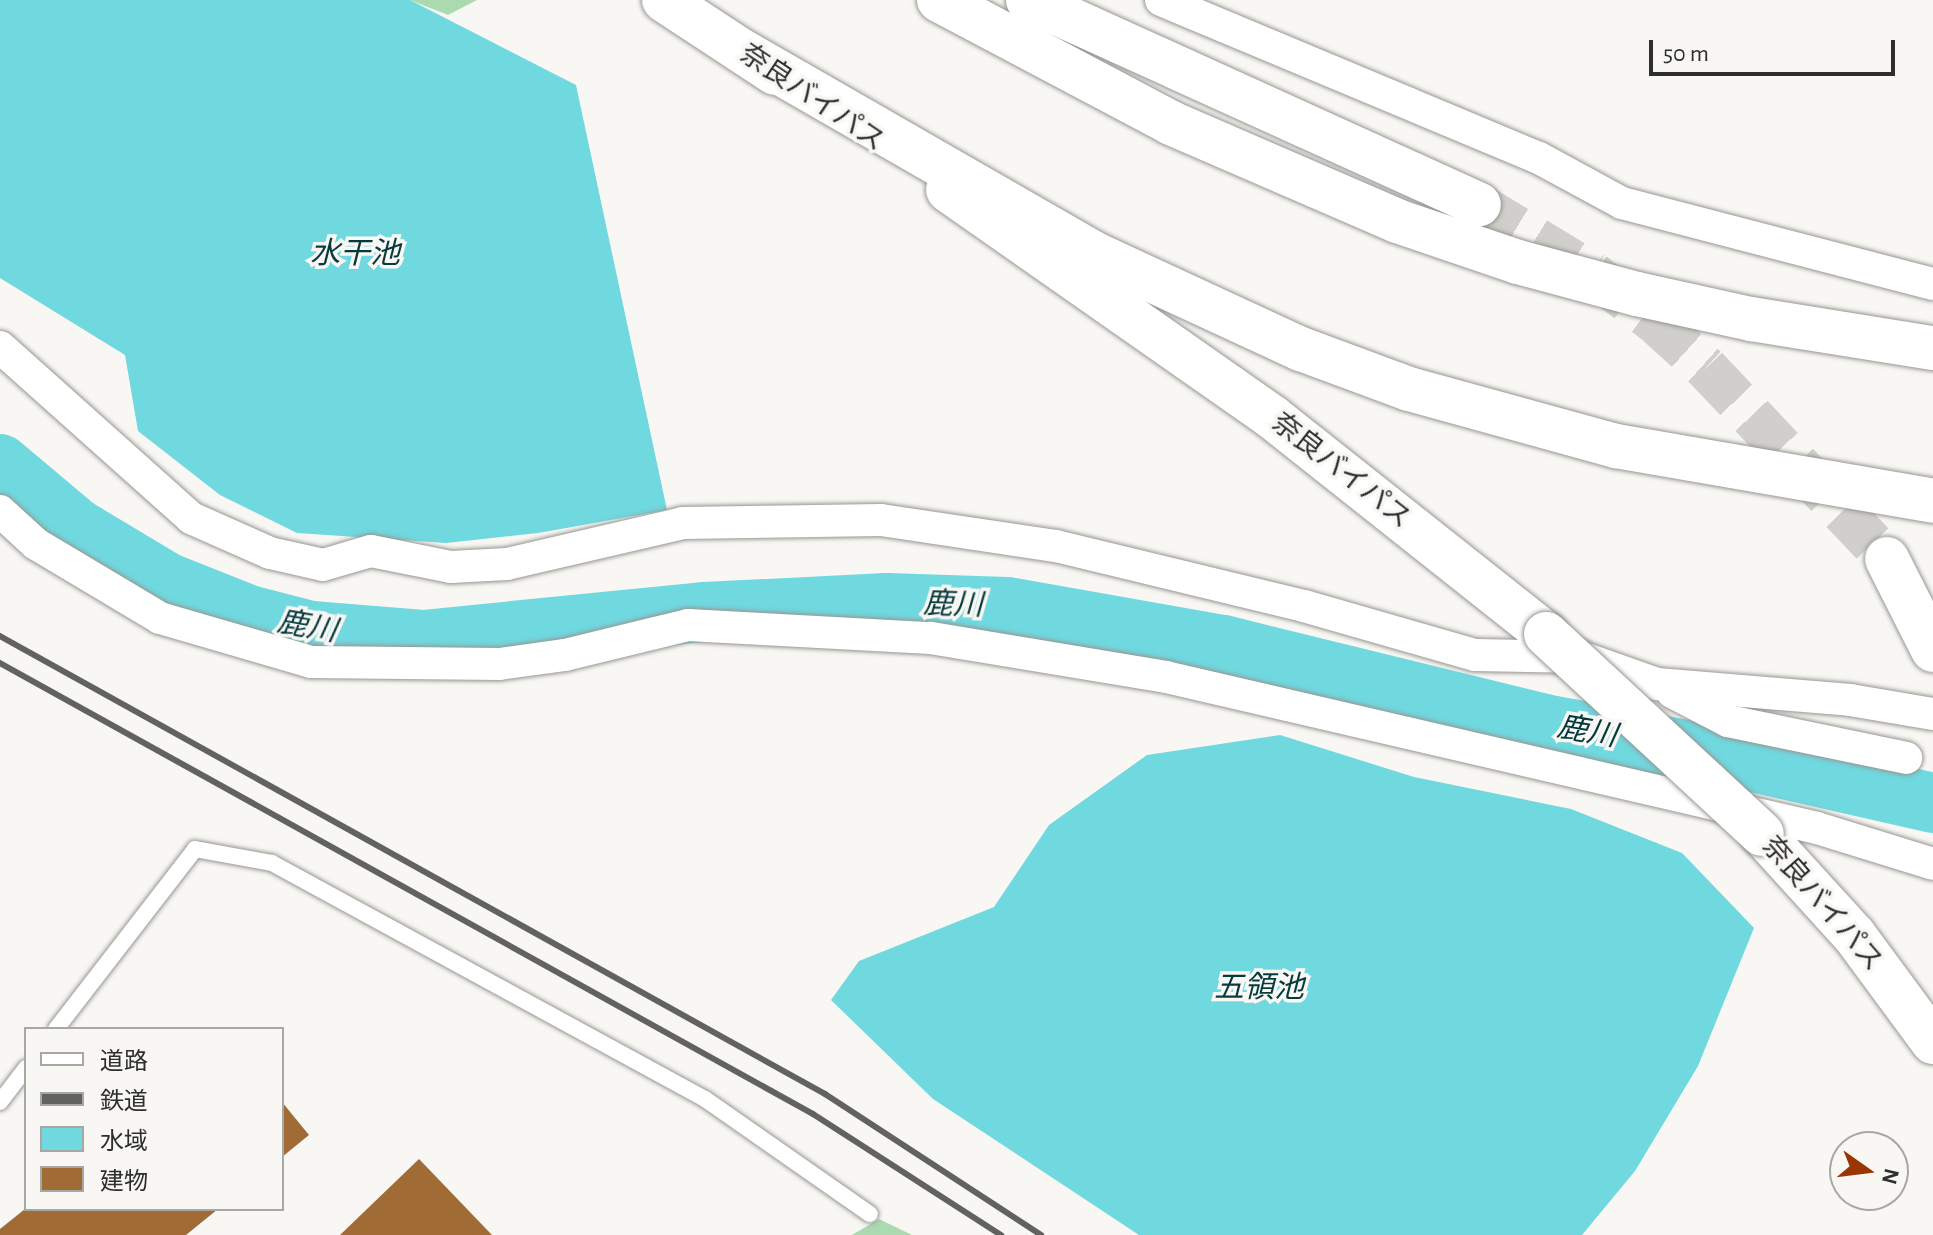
<!DOCTYPE html>
<html>
<head>
<meta charset="utf-8">
<style>
  body { margin:0 }
  #map { position:relative; width:1933px; height:1235px; overflow:hidden; background:#f8f7f3; font-family:"Alegreya Sans","Noto Sans JP",sans-serif }
  div>[style] { position:absolute }
  [style*='--x'] { left:calc(var(--x)*1px); top:calc(var(--y)*1px); width:calc(var(--w)*1px); rotate:calc(var(--a)*1deg) }
  .green>* { inset:0; background:#abd9b0 }
  .water>* { inset:0; background:#70d8df }
  .river>* { height:60px; margin:-30px; padding:0 30px; transform-origin:30px; border-radius:30px; background:#70d8df }
  .building>* { inset:0; background:#a06b35 }
  .trunk-tunnel>* { height:44px; margin-top:-22px; transform-origin:0; background:repeating-linear-gradient(90deg,#d0cfcb 0 44px,transparent 0 66px) }
  .roads { filter:drop-shadow(0 0 2px #979693) drop-shadow(0 0 2px #979693) }
  .service>* { height:16px; margin:-8px; padding:0 8px; transform-origin:8px; border-radius:8px; background:#fff }
  .minor>* { height:32px; margin:-16px; padding:0 16px; transform-origin:16px; border-radius:16px; background:#fff }
  .trunk>* { height:44px; margin:-22px; padding:0 22px; transform-origin:22px; border-radius:22px; background:#fff }
  .motorway>* { height:44px; margin:-22px; padding:0 22px; transform-origin:22px; border-radius:22px; background:#fff }
  .rail>* { height:6px; margin:-3px; padding:0 3px; transform-origin:3px; border-radius:3px; background:#62625f }
  .bridges { filter:drop-shadow(0 0 2px #979693) drop-shadow(0 0 2px #979693) }
  .trunk-bridge>* { height:44px; margin:-22px; padding:0 22px; transform-origin:22px; border-radius:22px; background:#fff }
  span { translate:-50% -50%; white-space:nowrap; text-align:center; line-height:1.15; -webkit-text-stroke:7px #f8f7f3; paint-order:stroke }
  .street-label { font-size:28px; color:#2e2e2c }
  .water-label { font-size:30px; color:#063a3d; font-style:italic }
  .legend { position:absolute; left:24px; top:1027px; width:260px; height:184px; box-sizing:border-box; background:#f8f7f3; border:2px solid #a7a7a3; margin:0; padding:10px 14px; list-style:none; font-size:24px; color:#2e2e2c }
  .legend li { display:flex; align-items:center; gap:16px; height:40px }
  .legend b { width:40px; border:2px solid #a7a7a3 }
  .north { position:absolute; left:1829px; top:1131px; width:80px; height:80px; box-sizing:border-box; background:#f8f7f3; border:2px solid #a7a7a3; border-radius:50%; rotate:104deg; font-size:22px; font-weight:700; line-height:32px; text-align:center; color:#2e2e2c }
  .north::after { content:''; display:block; margin:auto; width:28px; height:36px; background:#9a3504; clip-path:polygon(50% 0,100% 100%,50% 72%,0 100%) }
  .scale { position:absolute; left:1649px; top:40px; width:246px; height:36px; box-sizing:border-box; border:4px solid #2e2e2c; border-top:0; padding-left:10px; font-size:24px; line-height:28px; white-space:nowrap; color:#2e2e2c; -webkit-text-stroke:6px #f8f7f3; paint-order:stroke }
</style>
</head>
<body>
<div id="map">
  <div class="green">
    <i style="clip-path:polygon(410px 0,477px 0,448px 15px)"></i>
    <i style="clip-path:polygon(879px 1219px,912px 1235px,852px 1235px)"></i>
  </div>
  <div class="water">
    <i style="clip-path:polygon(0 0,410px 0,576px 85px,667px 510px,538px 533px,446px 543px,297px 533px,220px 495px,138px 431px,125px 355px,0 278px)"></i>
    <i style="clip-path:polygon(1280px 735px,1414px 777px,1571px 809px,1682px 853px,1754px 928px,1698px 1066px,1635px 1171px,1582px 1235px,1139px 1235px,933px 1099px,831px 1000px,859px 961px,994px 907px,1049px 825px,1147px 755px)"></i>
    <i style="clip-path:polygon(1753px 762px,1933px 783px,1933px 821px,1906px 818px)"></i>
  </div>
  <div class="river">
    <i style="--x:0;--y:464;--w:99;--a:40.1"></i>
    <i style="--x:76;--y:528;--w:107;--a:30.9"></i>
    <i style="--x:168;--y:583;--w:87;--a:21.6"></i>
    <i style="--x:249;--y:615;--w:64;--a:14.5"></i>
    <i style="--x:311;--y:631;--w:112;--a:4.6"></i>
    <i style="--x:423;--y:640;--w:282;--a:-5.7"></i>
    <i style="--x:704;--y:612;--w:183;--a:-2.8"></i>
    <i style="--x:887;--y:603;--w:120;--a:1.9"></i>
    <i style="--x:1007;--y:607;--w:219;--a:10"></i>
    <i style="--x:1223;--y:645;--w:331;--a:13.8"></i>
    <i style="--x:1544;--y:724;--w:212;--a:10.3"></i>
    <i style="--x:1753;--y:762;--w:185;--a:12.8"></i>
  </div>
  <div class="building">
    <i style="clip-path:polygon(282px 1102px,309px 1135px,282px 1157px)"></i>
    <i style="clip-path:polygon(419px 1159px,492px 1235px,340px 1235px)"></i>
    <i style="clip-path:polygon(25px 1209px,218px 1209px,186px 1235px,0 1235px,0 1229px)"></i>
  </div>
  <div class="trunk-tunnel">
    <i style="--x:1479;--y:205;--w:133;--a:31.2"></i>
    <i style="--x:1593;--y:274;--w:77;--a:37.6"></i>
    <i style="--x:1654;--y:321;--w:70;--a:42.1"></i>
    <i style="--x:1706;--y:368;--w:263;--a:46.5"></i>
  </div>
  <div class="roads">
    <div class="service">
      <i style="--x:56;--y:1029;--w:227;--a:-52.3"></i>
      <i style="--x:195;--y:849;--w:78;--a:10.3"></i>
      <i style="--x:272;--y:863;--w:493;--a:28.6"></i>
      <i style="--x:705;--y:1099;--w:201;--a:34.9"></i>
      <i style="--x:0;--y:1102;--w:43;--a:-52.6"></i>
    </div>
    <div class="minor">
      <i style="--x:1161;--y:0;--w:410;--a:22.7"></i>
      <i style="--x:1539;--y:158;--w:94;--a:28.5"></i>
      <i style="--x:1622;--y:203;--w:321;--a:14.6"></i>
      <i style="--x:0;--y:347;--w:256;--a:41.8"></i>
      <i style="--x:191;--y:518;--w:86;--a:23.9"></i>
      <i style="--x:270;--y:553;--w:54;--a:12.8"></i>
      <i style="--x:323;--y:565;--w:50;--a:-16.3"></i>
      <i style="--x:371;--y:551;--w:82;--a:11.3"></i>
      <i style="--x:451;--y:567;--w:56;--a:-3.1"></i>
      <i style="--x:507;--y:564;--w:181;--a:-13.1"></i>
      <i style="--x:683;--y:523;--w:198;--a:-0.9"></i>
      <i style="--x:881;--y:520;--w:177;--a:8.5"></i>
      <i style="--x:1056;--y:546;--w:255;--a:13.6"></i>
      <i style="--x:1304;--y:606;--w:178;--a:16"></i>
      <i style="--x:1475;--y:655;--w:106;--a:1.1"></i>
      <i style="--x:1581;--y:657;--w:81;--a:19.6"></i>
      <i style="--x:1657;--y:684;--w:194;--a:4.7"></i>
      <i style="--x:1850;--y:700;--w:84;--a:9.6"></i>
      <i style="--x:0;--y:511;--w:49;--a:42.5"></i>
      <i style="--x:36;--y:544;--w:144;--a:30.8"></i>
      <i style="--x:160;--y:618;--w:157;--a:16.2"></i>
      <i style="--x:311;--y:662;--w:188;--a:0.6"></i>
      <i style="--x:499;--y:664;--w:67;--a:-7.8"></i>
      <i style="--x:565;--y:655;--w:127;--a:-13.7"></i>
      <i style="--x:688;--y:625;--w:243;--a:3.1"></i>
      <i style="--x:931;--y:638;--w:238;--a:9.4"></i>
      <i style="--x:1166;--y:677;--w:668;--a:13.06"></i>
      <i style="--x:1817;--y:828;--w:121;--a:17.2"></i>
      <i style="--x:1672;--y:692;--w:63;--a:27.4"></i>
      <i style="--x:1728;--y:721;--w:182;--a:11.7"></i>
    </div>
    <div class="trunk">
      <i style="--x:664;--y:0;--w:133;--a:33.3"></i>
      <i style="--x:1028;--y:0;--w:495;--a:24.4"></i>
      <i style="--x:948;--y:190;--w:396;--a:35"></i>
      <i style="--x:1272;--y:417;--w:350;--a:38.4"></i>
      <i style="--x:1887;--y:559;--w:102;--a:63.2"></i>
      <i style="--x:1762;--y:834;--w:137;--a:47.7"></i>
      <i style="--x:1854;--y:935;--w:133;--a:53.6"></i>
    </div>
    <div class="motorway">
      <i style="--x:939;--y:0;--w:263;--a:27.9"></i>
      <i style="--x:1171;--y:123;--w:246;--a:23.4"></i>
      <i style="--x:1397;--y:221;--w:128;--a:18.7"></i>
      <i style="--x:1518;--y:262;--w:123;--a:15.1"></i>
      <i style="--x:1637;--y:294;--w:117;--a:12.4"></i>
      <i style="--x:1751;--y:319;--w:184;--a:9.1"></i>
      <i style="--x:742;--y:51;--w:407;--a:29.9"></i>
      <i style="--x:1095;--y:254;--w:227;--a:24.8"></i>
      <i style="--x:1301;--y:349;--w:115;--a:20.3"></i>
      <i style="--x:1409;--y:389;--w:215;--a:15.4"></i>
      <i style="--x:1616;--y:446;--w:322;--a:9.8"></i>
    </div>
  </div>
  <div class="rail">
    <i style="--x:0;--y:636;--w:944;--a:29.04"></i>
    <i style="--x:825;--y:1094;--w:258;--a:33.1"></i>
    <i style="--x:0;--y:663;--w:930;--a:29.02"></i>
    <i style="--x:813;--y:1114;--w:224;--a:32.8"></i>
  </div>
  <div class="bridges">
    <div class="trunk-bridge">
      <i style="--x:1546;--y:634;--w:294;--a:42.8"></i>
    </div>
  </div>
  <div class="street-label">
    <span style="left:812px;top:98px;rotate:34deg">奈良バイパス</span>
    <span style="left:1341px;top:471px;rotate:38deg">奈良バイパス</span>
    <span style="left:1822px;top:904px;rotate:49deg">奈良バイパス</span>
  </div>
  <div class="water-label">
    <span style="left:355px;top:254px">水干池</span>
    <span style="left:953px;top:605px;rotate:2deg">鹿川</span>
    <span style="left:307px;top:627px;rotate:10deg">鹿川</span>
    <span style="left:1587px;top:732px;rotate:10deg">鹿川</span>
    <span style="left:1259px;top:988px">五領池</span>
  </div>
  <ul class="legend">
  <li><b style="height:10px;background:#fff"></b>道路</li>
  <li><b style="height:10px;background:#62625f"></b>鉄道</li>
  <li><b style="height:22px;background:#70d8df"></b>水域</li>
  <li><b style="height:22px;background:#a06b35"></b>建物</li>
  </ul>
  <div class="north">N</div>
  <div class="scale">50 m</div>
</div>
</body>
</html>
